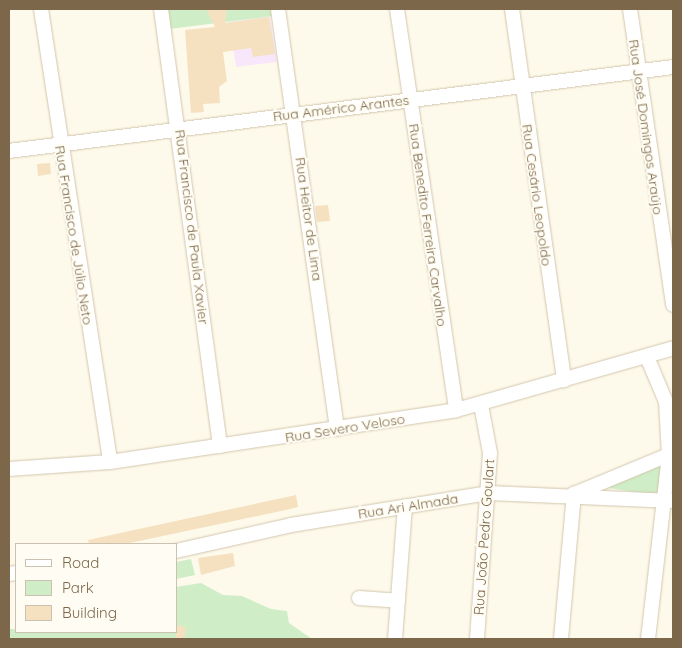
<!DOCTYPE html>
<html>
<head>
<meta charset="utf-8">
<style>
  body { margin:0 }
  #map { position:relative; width:682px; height:648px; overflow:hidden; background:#fefaeb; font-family:Quicksand,sans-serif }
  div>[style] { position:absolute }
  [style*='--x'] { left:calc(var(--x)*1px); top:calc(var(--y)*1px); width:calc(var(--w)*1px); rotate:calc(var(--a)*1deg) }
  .education>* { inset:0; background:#f8e7fb }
  .green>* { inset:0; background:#cfeec7 }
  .building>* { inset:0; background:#f5e1c0 }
  .roads { filter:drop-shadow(0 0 1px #d2c6ae) drop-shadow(0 0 1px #d2c6ae) }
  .minor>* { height:14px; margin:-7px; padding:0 7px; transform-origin:7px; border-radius:7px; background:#fff }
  span { translate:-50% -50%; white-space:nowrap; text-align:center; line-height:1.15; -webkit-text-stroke:4px #fffdf3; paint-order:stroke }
  .street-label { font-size:14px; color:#7c674b }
  .frame { position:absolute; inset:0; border:10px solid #7c674b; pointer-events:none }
  .legend { position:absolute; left:15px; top:543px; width:162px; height:90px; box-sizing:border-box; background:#fffdf3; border:1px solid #cbc1b0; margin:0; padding:6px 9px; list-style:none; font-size:15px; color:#7c674b }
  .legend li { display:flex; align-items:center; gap:10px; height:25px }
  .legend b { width:25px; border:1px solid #cbc1b0 }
</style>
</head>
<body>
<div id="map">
  <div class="education">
    <i style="clip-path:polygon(270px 16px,277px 62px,236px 67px,229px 22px)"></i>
  </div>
  <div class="green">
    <i style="clip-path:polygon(166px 9px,271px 9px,273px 16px,169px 29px)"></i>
    <i style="clip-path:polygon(657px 463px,663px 467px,661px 490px,656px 495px,602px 487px)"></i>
    <i style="clip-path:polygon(191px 559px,195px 575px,176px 579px,176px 562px)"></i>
    <i style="clip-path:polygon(201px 583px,223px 595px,242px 596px,271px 609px,287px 611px,289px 623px,312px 639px,9px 639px,9px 629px,16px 629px,176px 632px,176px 587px)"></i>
  </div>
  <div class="building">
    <i style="clip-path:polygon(206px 9px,227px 9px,225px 23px,269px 17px,275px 54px,253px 57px,251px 48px,223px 52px,227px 81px,219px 87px,220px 103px,203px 104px,204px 112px,191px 113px,185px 30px,215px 27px)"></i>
    <i style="clip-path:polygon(50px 163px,51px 174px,38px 176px,37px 164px)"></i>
    <i style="clip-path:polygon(328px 205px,330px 221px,317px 222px,315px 206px)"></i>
    <i style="clip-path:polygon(296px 495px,298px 507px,286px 510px,125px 544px,89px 544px,88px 540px)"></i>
    <i style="clip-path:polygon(233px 553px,235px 566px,201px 575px,198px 558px)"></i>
    <i style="clip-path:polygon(176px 625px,186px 627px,184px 639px,176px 639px)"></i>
  </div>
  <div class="roads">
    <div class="minor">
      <i style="--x:41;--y:9;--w:458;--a:81.3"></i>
      <i style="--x:161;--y:9;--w:441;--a:82.3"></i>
      <i style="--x:278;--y:9;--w:424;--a:82"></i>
      <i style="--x:397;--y:9;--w:405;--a:81.6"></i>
      <i style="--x:512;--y:9;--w:375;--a:82"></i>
      <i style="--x:630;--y:9;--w:299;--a:81.7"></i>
      <i style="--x:9;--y:151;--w:669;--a:-7.21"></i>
      <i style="--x:647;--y:357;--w:49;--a:67.1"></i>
      <i style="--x:666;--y:402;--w:53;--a:86.8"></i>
      <i style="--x:669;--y:455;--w:185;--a:96.5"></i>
      <i style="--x:9;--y:469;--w:101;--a:-4"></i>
      <i style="--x:110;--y:462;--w:350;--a:-8.5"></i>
      <i style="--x:456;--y:410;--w:226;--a:-15.9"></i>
      <i style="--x:176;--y:551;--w:118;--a:-12.7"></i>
      <i style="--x:291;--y:525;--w:201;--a:-9.2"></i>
      <i style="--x:489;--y:493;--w:184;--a:2.5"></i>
      <i style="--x:9;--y:574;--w:7;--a:-8"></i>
      <i style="--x:359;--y:598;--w:39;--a:4"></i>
      <i style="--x:395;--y:639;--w:133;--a:-85.7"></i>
      <i style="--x:477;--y:639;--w:186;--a:-86"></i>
      <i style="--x:490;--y:453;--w:49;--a:-100.6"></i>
      <i style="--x:561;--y:639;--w:146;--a:-84.9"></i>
      <i style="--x:574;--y:494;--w:107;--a:-22.5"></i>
    </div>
  </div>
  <div class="street-label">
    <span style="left:341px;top:108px;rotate:-7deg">Rua Américo Arantes</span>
    <span style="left:646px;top:127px;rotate:82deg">Rua José Domingos Araújo</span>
    <span style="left:537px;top:195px;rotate:82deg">Rua Cesário Leopoldo</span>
    <span style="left:309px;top:219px;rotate:82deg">Rua Heitor de Lima</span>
    <span style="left:428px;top:225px;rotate:82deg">Rua Benedito Ferreira Carvalho</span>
    <span style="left:192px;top:227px;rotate:83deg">Rua Francisco de Paula Xavier</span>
    <span style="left:74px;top:235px;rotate:81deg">Rua Francisco de Júlio Neto</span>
    <span style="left:345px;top:428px;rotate:-9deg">Rua Severo Veloso</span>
    <span style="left:408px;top:506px;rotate:-9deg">Rua Ari Almada</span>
    <span style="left:484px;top:537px;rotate:-86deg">Rua João Pedro Goulart</span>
  </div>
  <div class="frame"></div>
  <ul class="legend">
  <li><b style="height:6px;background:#fff"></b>Road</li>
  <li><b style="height:14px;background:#cfeec7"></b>Park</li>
  <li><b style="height:14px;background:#f5e1c0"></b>Building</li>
  </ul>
</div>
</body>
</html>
